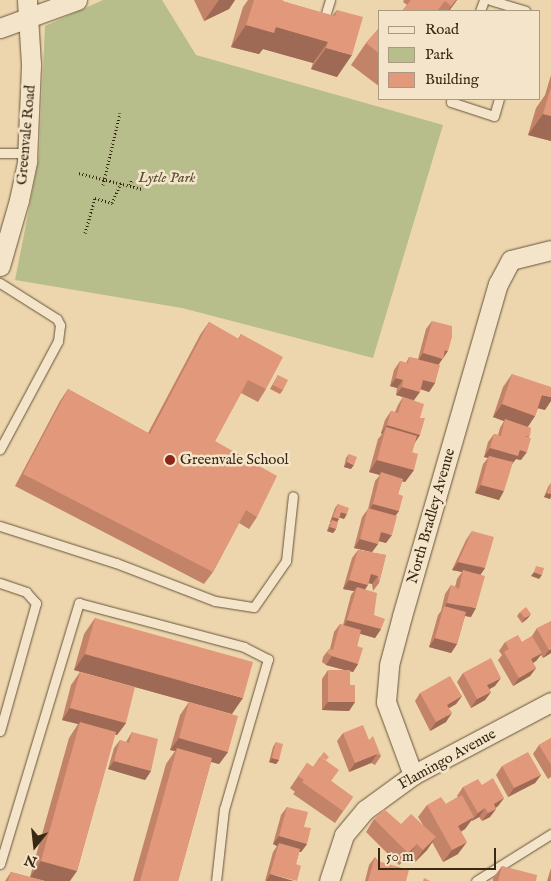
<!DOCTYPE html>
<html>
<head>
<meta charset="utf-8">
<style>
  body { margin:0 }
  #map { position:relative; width:551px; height:881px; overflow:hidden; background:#edd6ad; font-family:"IM FELL English",serif }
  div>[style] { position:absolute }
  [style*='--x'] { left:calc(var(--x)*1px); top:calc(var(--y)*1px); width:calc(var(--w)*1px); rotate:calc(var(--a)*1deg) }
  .green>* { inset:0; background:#b7be8b }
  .path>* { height:3px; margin-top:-1.5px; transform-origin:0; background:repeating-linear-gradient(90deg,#392813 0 1px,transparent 0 3.5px) }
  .roads { filter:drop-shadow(0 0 1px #66543a) drop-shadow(0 0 1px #66543a) }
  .service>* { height:9px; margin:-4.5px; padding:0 4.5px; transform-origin:4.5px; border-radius:4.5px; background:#f3e4ca }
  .minor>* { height:19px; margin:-9.5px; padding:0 9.5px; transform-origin:9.5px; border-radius:9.5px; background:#f3e4ca }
  .wall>* { inset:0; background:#c28369 }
  .shaded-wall>* { inset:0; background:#9e6a55 }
  .building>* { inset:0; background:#e2987a }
  .dots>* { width:14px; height:14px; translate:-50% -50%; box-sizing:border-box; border:2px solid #f3e4ca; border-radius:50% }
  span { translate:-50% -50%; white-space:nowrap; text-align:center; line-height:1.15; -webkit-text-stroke:5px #f3e4ca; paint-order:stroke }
  .street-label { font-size:15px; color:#392813 }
  .park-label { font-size:15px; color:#584e31; font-style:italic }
  .poi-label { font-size:15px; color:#392813 }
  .left { translate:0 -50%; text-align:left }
  .legend { position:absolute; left:378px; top:10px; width:162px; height:90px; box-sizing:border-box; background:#f3e4ca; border:1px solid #a99981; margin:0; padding:6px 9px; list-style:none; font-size:15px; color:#392813 }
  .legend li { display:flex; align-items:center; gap:10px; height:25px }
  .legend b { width:25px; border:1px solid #a99981 }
  .north { position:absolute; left:10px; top:821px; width:50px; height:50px; -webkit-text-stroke:4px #f3e4ca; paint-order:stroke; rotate:196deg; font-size:14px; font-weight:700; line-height:20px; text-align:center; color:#392813 }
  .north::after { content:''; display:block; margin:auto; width:18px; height:22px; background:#392813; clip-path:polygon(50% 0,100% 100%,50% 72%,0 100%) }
  .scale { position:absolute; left:378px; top:848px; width:118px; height:22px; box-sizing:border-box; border:2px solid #392813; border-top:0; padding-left:6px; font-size:15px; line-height:18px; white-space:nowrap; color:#392813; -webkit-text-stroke:4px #f3e4ca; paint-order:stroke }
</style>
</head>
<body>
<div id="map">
  <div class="green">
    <i style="clip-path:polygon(103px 0,162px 0,196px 55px,443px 125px,373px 358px,182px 308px,15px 280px,39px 158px,45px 26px)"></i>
  </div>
  <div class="path">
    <i style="--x:79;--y:173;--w:65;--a:14.3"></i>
    <i style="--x:103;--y:185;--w:74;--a:-76.7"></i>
    <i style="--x:130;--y:185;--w:6;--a:-72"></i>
    <i style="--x:85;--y:233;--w:36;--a:-74"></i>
    <i style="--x:95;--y:198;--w:18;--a:16"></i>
    <i style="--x:112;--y:203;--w:22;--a:-66"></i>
  </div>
  <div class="roads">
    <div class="service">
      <i style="--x:490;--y:0;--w:37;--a:17"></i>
      <i style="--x:480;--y:11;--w:12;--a:-70"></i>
      <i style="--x:326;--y:13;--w:14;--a:-73"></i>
      <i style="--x:452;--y:99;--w:3;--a:108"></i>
      <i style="--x:451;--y:102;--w:45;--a:18"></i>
      <i style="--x:494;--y:116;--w:18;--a:-74"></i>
      <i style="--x:0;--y:153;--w:27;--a:0"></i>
      <i style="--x:0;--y:283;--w:67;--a:32.3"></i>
      <i style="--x:57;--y:319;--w:7;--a:63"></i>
      <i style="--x:60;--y:325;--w:16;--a:97"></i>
      <i style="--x:58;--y:341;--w:123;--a:118.2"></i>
      <i style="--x:0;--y:526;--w:122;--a:17.7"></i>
      <i style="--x:116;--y:563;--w:106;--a:21"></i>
      <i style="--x:215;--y:601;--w:39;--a:9"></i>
      <i style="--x:254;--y:607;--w:56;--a:-55.2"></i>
      <i style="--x:286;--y:561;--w:65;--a:-83.9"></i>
      <i style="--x:0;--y:583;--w:28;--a:19"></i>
      <i style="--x:26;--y:592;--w:15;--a:48"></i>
      <i style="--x:36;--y:603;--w:133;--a:105.7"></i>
      <i style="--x:0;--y:864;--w:273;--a:-73.2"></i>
      <i style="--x:79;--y:603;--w:171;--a:14.9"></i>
      <i style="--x:244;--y:647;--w:27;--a:27"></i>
      <i style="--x:268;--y:659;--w:156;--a:106.3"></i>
      <i style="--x:224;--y:809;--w:72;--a:96.3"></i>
      <i style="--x:476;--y:881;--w:89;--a:-32.1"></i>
    </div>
    <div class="minor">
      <i style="--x:0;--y:28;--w:82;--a:-20"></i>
      <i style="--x:0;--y:266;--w:69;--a:-73.9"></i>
      <i style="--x:19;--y:200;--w:40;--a:-78"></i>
      <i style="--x:27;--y:161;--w:97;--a:-87.6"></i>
      <i style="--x:31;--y:64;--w:64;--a:-93.6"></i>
      <i style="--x:413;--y:775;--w:78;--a:-110.3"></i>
      <i style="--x:386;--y:702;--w:37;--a:-85"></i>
      <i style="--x:389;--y:665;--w:51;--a:-75.1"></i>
      <i style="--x:402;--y:616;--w:346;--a:-73.9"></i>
      <i style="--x:498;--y:284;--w:27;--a:-62"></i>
      <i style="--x:511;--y:260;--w:41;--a:-14"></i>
      <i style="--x:329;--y:881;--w:48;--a:-71.9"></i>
      <i style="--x:344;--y:835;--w:33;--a:-50"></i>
      <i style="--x:365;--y:810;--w:59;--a:-36.1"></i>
      <i style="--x:413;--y:775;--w:156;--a:-27.9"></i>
    </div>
  </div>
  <div class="wall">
    <i style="clip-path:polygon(194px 0,235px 0,229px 9px,204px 21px)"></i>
    <i style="clip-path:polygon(248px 0,283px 0,282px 1px,332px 16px,337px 10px,337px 77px,311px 69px,313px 63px,263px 49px,259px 54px,231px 47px,243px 7px)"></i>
    <i style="clip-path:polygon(404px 0,457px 0,449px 11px,402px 11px,407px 5px,403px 2px)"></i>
    <i style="clip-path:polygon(380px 27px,380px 87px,351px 65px,366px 43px)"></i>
    <i style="clip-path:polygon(551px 75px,551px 141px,528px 135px,536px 108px,545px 95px)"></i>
    <i style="clip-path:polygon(432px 321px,443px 357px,438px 365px,435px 383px,429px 392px,421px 389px,414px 400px,420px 418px,420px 435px,415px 442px,412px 452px,414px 470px,405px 482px,402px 481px,398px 494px,399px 511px,395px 516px,386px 543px,379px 541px,378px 544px,372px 552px,354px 548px,362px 517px,368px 509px,375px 481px,380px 475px,369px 472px,378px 439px,382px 434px,381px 433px,385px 420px,391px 411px,395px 412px,398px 405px,403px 397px,396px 395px,397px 388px,390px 386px,394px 370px,400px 361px,406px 363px,409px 357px,418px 359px,426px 329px)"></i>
    <i style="clip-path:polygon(209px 322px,238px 339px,241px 334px,266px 389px,258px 402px,241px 393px,215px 441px,257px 517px,249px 529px,239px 523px,213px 572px,204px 584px,15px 486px,60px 401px,68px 389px,148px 433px,200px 335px)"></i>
    <i style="clip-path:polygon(512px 374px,545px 410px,538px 408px,535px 416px,528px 427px,529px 437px,521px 460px,516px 459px,512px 464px,499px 500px,475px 493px,483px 464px,488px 458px,484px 457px,488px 442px,494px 434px,498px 435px,500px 428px,504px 421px,493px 417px,503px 387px)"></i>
    <i style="clip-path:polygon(278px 375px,283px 390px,280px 394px,270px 389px)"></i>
    <i style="clip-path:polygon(349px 454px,351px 469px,344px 467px,346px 458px)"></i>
    <i style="clip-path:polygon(551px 483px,550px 499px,544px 497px,548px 487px)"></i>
    <i style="clip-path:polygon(338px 504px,344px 519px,340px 517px,337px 522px,336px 529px,333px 533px,327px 531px,329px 525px,331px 522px,330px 522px,335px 508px)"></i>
    <i style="clip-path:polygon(472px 531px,485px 568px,480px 575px,471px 617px,465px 616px,457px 644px,451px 653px,429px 647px,438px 615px,441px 611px,445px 594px,451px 585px,455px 587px,457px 579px,462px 572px,452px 570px,466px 540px)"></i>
    <i style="clip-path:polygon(358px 550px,386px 555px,379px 583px,373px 591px,372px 584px,369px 583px,365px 589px,374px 615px,381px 629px,375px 638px,360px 634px,357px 646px,358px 664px,353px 672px,350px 671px,350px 685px,355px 702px,349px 711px,322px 710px,322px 679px,328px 670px,344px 670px,326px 665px,322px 662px,323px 657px,329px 649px,330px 649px,334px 632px,340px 624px,343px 625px,351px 595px,354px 591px,343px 589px,352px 558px)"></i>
    <i style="clip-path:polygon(520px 612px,528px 618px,522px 623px,517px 616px)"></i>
    <i style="clip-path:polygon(95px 618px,232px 714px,74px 670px,84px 634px)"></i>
    <i style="clip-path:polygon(537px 628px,551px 653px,543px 658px,541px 655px,536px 661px,533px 663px,536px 668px,530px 676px,513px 686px,498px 660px,502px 655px,499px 651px,505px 642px,522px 642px,532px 636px)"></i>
    <i style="clip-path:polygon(80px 672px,126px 723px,117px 735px,115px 734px,77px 871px,30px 877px,69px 738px,78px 724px,62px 720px,71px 685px)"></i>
    <i style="clip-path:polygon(463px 673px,495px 686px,489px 689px,491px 692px,485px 700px,471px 708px,457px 682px)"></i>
    <i style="clip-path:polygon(420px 693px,462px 696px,456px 704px,449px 708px,446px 722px,430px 731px,415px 701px)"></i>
    <i style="clip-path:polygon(189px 702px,228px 752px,219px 764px,211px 762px,178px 881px,133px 881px,166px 764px,175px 751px,170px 750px,180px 715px)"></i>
    <i style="clip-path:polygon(132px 732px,151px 771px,145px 780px,108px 769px,114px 748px,120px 740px,126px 742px)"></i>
    <i style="clip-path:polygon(343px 733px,369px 740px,381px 756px,375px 765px,371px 763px,349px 772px,337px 741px)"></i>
    <i style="clip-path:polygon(551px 738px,551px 777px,548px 779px,533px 754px,539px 745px)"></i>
    <i style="clip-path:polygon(276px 742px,279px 760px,276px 764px,269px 762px,273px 747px)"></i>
    <i style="clip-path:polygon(320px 757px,326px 761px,331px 781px,353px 797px,335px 823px,293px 794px,295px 792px,290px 788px,307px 763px,313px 767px)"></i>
    <i style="clip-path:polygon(502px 766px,541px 775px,535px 783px,508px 797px,496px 775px)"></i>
    <i style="clip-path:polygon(482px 785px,504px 798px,498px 806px,496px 808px,496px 809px,490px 817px,482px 821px,479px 817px,472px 821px,471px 820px,465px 829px,461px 832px,458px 854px,443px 862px,432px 842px,427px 850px,415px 862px,408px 856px,399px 865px,366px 832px,374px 819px,401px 824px,423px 825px,418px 817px,427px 805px,446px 804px,458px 797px,457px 796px,463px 787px)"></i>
    <i style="clip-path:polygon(287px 807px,304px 827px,307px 844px,301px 852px,299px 852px,296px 864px,265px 881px,273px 852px,277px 846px,273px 844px,281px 815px)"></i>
    <i style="clip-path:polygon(375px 857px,378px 861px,406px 881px,365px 881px,369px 865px)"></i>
    <i style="clip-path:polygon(502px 866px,536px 881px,493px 881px,493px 878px)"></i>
    <i style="clip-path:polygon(551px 868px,551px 881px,547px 881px)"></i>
    <i style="clip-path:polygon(11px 872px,44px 881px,5px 881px)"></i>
  </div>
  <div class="shaded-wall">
    <i style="clip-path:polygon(219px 0,235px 0,229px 9px,204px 21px)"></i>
    <i style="clip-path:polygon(456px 0,457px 0,449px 11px,448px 11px)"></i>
    <i style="clip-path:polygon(246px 25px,276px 27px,328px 42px,313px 63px,263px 49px,259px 54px,231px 47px)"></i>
    <i style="clip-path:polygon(326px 48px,352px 55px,337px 77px,311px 69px)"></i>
    <i style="clip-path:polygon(543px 114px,551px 116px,551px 141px,528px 135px)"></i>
    <i style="clip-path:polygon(445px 350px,448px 351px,437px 367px,417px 362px,423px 353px)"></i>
    <i style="clip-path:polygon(396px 378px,403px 380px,397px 388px,390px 386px)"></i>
    <i style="clip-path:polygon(423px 380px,435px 383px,429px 392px,417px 388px)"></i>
    <i style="clip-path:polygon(402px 387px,420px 392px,414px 400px,396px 395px)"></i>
    <i style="clip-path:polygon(542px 395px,551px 397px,551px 401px,545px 410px,533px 407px)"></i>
    <i style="clip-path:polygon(502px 404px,535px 416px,526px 429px,505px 419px,504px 421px,493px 417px)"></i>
    <i style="clip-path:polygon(387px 425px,420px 435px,414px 444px,386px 427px,382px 434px,381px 433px)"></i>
    <i style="clip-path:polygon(490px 448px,520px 450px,527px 452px,521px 460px,516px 459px,512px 464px,489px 456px,488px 458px,484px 457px)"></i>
    <i style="clip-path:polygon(377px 460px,414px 470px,405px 482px,381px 475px,381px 472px,380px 475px,369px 472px)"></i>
    <i style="clip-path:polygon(347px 462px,354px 465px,351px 469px,344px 467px)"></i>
    <i style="clip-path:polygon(481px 485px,504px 491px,499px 500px,475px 493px)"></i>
    <i style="clip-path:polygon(547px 493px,551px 494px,551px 497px,550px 499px,544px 497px)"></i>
    <i style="clip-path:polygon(373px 504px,399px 511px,393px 519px,367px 512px)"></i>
    <i style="clip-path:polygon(341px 512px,347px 514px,344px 519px,338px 517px)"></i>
    <i style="clip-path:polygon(333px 517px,339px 519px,336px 524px,332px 520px,331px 522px,330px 522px)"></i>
    <i style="clip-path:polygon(330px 527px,336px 529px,333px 533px,327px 531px)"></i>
    <i style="clip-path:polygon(381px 532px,392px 535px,386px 543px,375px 540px)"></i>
    <i style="clip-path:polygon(360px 539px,378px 544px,372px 552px,354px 548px)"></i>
    <i style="clip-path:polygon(458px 562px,485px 568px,479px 577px,463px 570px,462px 572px,452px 570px)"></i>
    <i style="clip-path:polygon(534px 572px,542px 575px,539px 579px,531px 576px)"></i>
    <i style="clip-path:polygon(371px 574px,378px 576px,372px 584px,365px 582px)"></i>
    <i style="clip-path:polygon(349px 580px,368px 585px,362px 594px,357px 587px,354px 591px,343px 589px)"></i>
    <i style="clip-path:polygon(447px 603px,476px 608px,471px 617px,443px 612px,444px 607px)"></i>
    <i style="clip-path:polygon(531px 614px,528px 618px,522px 623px,525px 618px)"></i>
    <i style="clip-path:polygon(347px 620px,381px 629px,375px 638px,342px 628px)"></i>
    <i style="clip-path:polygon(435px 638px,457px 644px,451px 653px,429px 647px)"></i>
    <i style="clip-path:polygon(551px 649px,551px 653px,543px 658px,549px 650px)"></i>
    <i style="clip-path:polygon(542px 653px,536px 661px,525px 668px,531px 659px)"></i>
    <i style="clip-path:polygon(85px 654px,243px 698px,232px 714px,74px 670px)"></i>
    <i style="clip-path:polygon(332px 656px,358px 664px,353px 672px,326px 665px)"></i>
    <i style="clip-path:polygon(536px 668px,530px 676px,513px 686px,519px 678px)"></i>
    <i style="clip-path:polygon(501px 678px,495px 686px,481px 694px,487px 685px)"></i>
    <i style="clip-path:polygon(491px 692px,485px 700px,471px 708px,477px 699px)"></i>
    <i style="clip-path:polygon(462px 696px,456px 704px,441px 713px,447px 705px)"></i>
    <i style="clip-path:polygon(328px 702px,355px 702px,349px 711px,322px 710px)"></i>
    <i style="clip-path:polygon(70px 708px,126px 723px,117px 735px,79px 725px,80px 722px,78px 724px,62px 720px)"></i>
    <i style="clip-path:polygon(452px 713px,446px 722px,430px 731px,436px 722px)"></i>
    <i style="clip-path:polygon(179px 738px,228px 752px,219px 764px,176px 752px,177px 748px,175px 751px,170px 750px)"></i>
    <i style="clip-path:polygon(377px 754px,371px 763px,349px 772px,355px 763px)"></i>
    <i style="clip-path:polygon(272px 758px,279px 760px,276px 764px,269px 762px)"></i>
    <i style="clip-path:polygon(114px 761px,151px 771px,145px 780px,108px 769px)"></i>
    <i style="clip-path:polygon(541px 775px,535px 783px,508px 797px,514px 788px)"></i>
    <i style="clip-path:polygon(504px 798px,498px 806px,488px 812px,494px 804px)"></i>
    <i style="clip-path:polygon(485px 808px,479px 817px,472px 821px,478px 813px)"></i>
    <i style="clip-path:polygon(496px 809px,490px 817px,482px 821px,488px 813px)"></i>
    <i style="clip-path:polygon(474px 817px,465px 829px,449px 838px,458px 826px)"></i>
    <i style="clip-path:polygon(279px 836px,307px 844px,301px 852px,278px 846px,279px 843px,277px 846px,273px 844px)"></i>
    <i style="clip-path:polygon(436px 837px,427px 850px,415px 862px,423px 850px)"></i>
    <i style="clip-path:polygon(467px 842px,458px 854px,443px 862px,452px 850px)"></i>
    <i style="clip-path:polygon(417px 844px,408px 856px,399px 865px,408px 853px)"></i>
    <i style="clip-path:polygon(41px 861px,77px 871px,70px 881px,45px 881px,30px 877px)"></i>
    <i style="clip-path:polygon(270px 874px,294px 881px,266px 881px)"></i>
  </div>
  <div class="building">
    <i style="clip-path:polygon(254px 0,283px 0,282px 1px,335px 16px,337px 10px,363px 17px,352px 55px,326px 48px,328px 42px,276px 27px,274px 33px,246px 25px)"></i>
    <i style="clip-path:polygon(411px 0,456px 0,451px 6px,445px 1px,437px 11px,402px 11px)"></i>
    <i style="clip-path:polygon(380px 27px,380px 54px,366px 43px)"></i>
    <i style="clip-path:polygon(551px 87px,551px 116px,543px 114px)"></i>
    <i style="clip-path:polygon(432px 321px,452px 326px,452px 337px,448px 351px,445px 350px,443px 359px,423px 353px)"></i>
    <i style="clip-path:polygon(209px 322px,239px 339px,241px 334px,283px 357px,266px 389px,248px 380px,215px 441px,277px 476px,257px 517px,246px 510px,213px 572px,23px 474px,68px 389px,150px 434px)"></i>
    <i style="clip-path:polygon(409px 357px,440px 365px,435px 383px,423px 380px,420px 392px,402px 387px,403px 380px,396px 378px,400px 361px,408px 363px)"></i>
    <i style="clip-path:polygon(512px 374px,551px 387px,551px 397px,542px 395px,535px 416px,502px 404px)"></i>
    <i style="clip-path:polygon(278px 375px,288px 380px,283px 390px,273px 385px)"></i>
    <i style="clip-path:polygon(403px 397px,424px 404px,420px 418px,425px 418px,420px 435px,387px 425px,391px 411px,398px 413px)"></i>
    <i style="clip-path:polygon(505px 419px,531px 428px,530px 436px,524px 436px,531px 438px,527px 452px,520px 450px,518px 456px,490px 448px,494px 434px,501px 436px)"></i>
    <i style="clip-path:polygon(386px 427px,417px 436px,412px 452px,418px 454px,414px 470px,377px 460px)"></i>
    <i style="clip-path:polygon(349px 454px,357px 457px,354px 465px,347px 462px)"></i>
    <i style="clip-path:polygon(489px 456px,513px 462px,504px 491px,481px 485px)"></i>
    <i style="clip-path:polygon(381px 472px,403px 479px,398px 494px,403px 496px,399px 511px,373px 504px)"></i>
    <i style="clip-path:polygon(551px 483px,551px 494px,547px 493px)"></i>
    <i style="clip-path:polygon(338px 504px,349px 508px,347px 514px,341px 512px,339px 519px,333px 517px)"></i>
    <i style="clip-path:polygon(368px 508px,397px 516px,392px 535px,381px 532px,378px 544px,360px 539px)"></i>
    <i style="clip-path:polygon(332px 520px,338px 522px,336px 529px,330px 527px)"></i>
    <i style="clip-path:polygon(472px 531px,494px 537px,485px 568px,458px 562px)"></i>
    <i style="clip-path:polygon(358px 550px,386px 555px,379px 583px,378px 576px,371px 574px,368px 585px,349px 580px)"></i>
    <i style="clip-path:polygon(536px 566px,544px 568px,542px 575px,534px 572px)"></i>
    <i style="clip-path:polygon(463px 570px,485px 576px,476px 608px,447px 603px,451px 585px,459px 589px)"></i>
    <i style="clip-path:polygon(357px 587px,377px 593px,374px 615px,385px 619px,381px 629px,347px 620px)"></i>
    <i style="clip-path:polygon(444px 606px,466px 612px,457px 644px,435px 638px)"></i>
    <i style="clip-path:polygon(526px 607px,531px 614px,525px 618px,520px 612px)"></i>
    <i style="clip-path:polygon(95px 618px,253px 662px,243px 698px,85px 654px)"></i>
    <i style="clip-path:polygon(551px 621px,551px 649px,549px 650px,537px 628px)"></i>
    <i style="clip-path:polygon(340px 624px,361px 630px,357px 646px,363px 648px,358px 664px,332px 656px,327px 653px,329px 649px,333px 650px)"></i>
    <i style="clip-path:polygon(518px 635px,522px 642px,532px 636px,542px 653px,531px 659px,536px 668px,519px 678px,504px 652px,509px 649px,505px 642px)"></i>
    <i style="clip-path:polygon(491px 658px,501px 678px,487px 685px,491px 692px,477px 699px,463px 673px)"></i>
    <i style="clip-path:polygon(328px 670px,350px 670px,350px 685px,355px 685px,355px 702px,328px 702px)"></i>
    <i style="clip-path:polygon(80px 672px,135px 687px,126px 723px,70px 708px)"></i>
    <i style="clip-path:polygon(450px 676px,462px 696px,447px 705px,452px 713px,436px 722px,420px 693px)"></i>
    <i style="clip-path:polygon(189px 702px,238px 716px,228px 752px,179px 738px)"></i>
    <i style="clip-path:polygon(80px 722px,116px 732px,77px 871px,41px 861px)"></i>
    <i style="clip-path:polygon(363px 725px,369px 740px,373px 736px,381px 756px,377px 754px,355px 763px,343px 733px)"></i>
    <i style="clip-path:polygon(132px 732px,158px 739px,151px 771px,114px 761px,120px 740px,129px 743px)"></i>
    <i style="clip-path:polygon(551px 738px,551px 765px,539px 745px)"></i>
    <i style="clip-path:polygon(276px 742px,283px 744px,279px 760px,272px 758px)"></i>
    <i style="clip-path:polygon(177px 748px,212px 758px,178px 881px,140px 881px)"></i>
    <i style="clip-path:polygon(324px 752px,329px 757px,326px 760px,321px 757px,320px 757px)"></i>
    <i style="clip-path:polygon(528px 752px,541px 775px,514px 788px,502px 766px)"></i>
    <i style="clip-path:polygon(321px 757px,339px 770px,331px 781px,353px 797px,343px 811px,302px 782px,304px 780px,298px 776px,307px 763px,313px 767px)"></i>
    <i style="clip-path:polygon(493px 778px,504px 798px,494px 804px,496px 809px,488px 813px,485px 808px,478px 813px,463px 787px,478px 779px,482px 785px)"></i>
    <i style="clip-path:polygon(462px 795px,474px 817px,458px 826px,467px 842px,452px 850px,427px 805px,441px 797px,446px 804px)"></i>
    <i style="clip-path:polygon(287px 807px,308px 812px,304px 827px,311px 828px,307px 844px,279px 836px)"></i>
    <i style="clip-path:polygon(384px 809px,401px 824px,411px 814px,436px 837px,423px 850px,417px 844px,408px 853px,374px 819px)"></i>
    <i style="clip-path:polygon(279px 843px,300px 849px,296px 864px,301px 866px,297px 881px,270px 874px)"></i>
    <i style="clip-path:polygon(375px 857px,378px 861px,409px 870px,406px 881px,368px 881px)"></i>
    <i style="clip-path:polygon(502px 866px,537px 875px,536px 881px,498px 881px)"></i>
    <i style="clip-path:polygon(11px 872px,44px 881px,8px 881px)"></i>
    <i style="clip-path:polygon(424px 878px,430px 881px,423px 881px)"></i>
  </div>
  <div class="dots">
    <i style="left:170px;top:460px;background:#8f2418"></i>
  </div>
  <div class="street-label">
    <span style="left:26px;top:135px;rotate:-85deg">Greenvale Road</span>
    <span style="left:431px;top:516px;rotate:-74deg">North Bradley Avenue</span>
    <span style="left:447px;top:759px;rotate:-29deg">Flamingo Avenue</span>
  </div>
  <div class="park-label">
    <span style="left:167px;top:178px">Lytle Park</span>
  </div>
  <div class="poi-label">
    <span class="left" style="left:180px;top:460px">Greenvale School</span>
  </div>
  <ul class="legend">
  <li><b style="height:6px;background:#f3e4ca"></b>Road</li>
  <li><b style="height:14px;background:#b7be8b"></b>Park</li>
  <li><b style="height:14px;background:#e2987a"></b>Building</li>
  </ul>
  <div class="north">N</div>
  <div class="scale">50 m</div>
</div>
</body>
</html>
